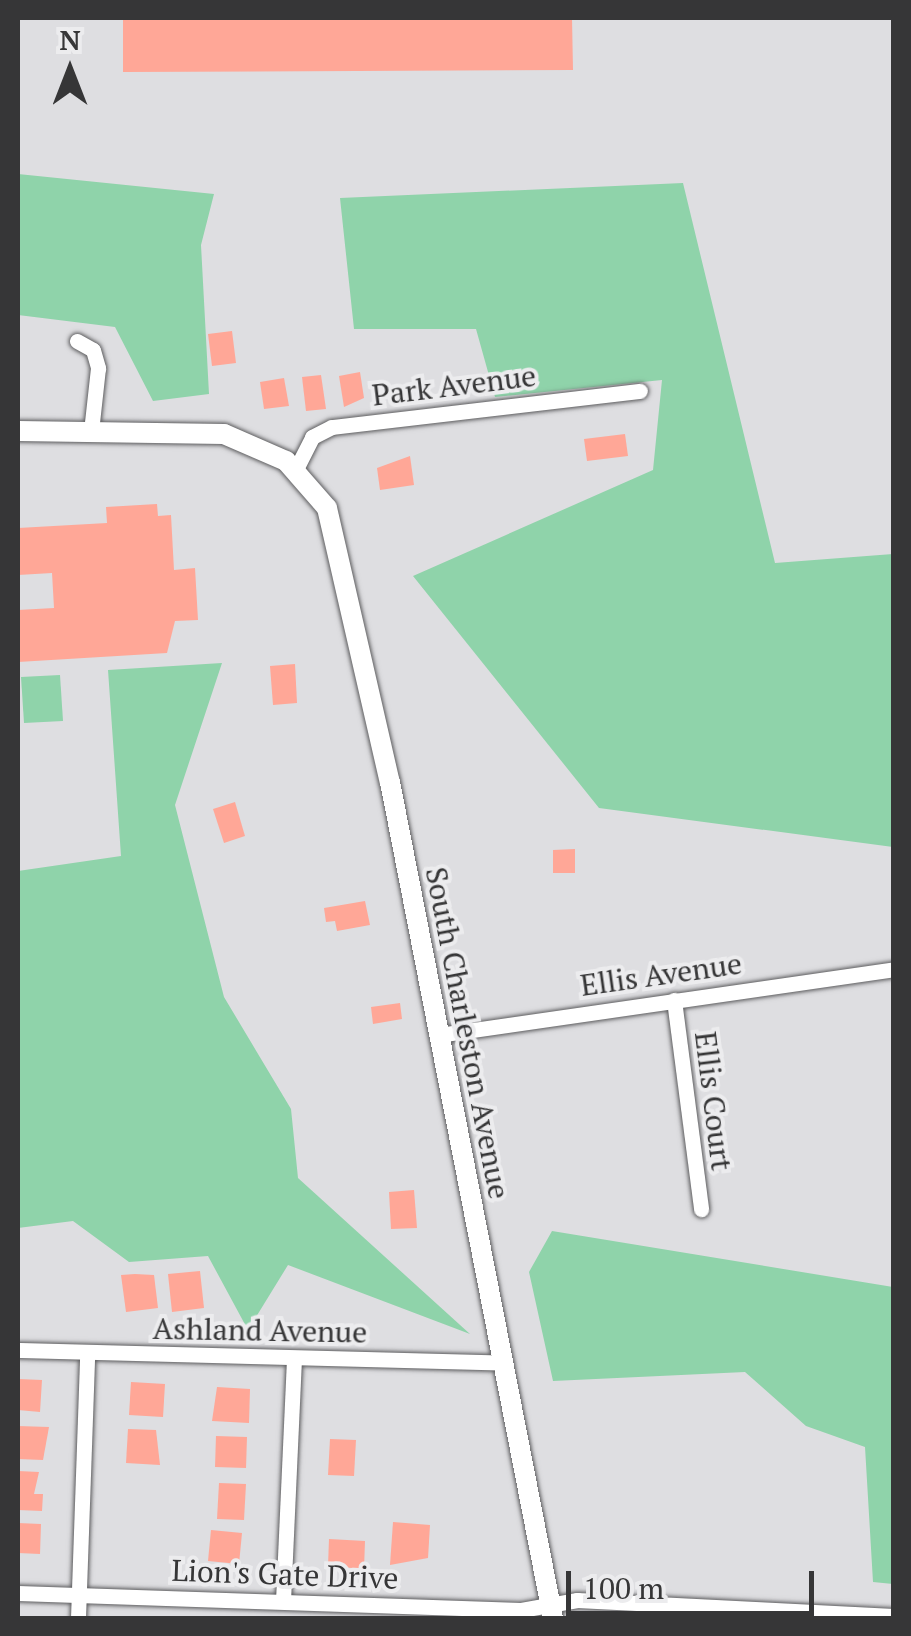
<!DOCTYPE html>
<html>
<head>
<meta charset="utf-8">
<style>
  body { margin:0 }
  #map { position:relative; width:911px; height:1636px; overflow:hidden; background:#dedee1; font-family:"PT Serif",serif }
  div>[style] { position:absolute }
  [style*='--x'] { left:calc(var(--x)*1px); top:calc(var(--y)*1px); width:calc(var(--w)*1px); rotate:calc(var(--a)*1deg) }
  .green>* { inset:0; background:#8fd3aa }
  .building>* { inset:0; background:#ffa797 }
  .roads { filter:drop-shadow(0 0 2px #5d5d5f) drop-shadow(0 0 2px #5d5d5f) }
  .street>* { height:15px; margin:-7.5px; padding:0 7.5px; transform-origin:7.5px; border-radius:7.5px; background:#fff }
  .secondary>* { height:20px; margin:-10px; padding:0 10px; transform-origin:10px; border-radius:10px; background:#fff }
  span { translate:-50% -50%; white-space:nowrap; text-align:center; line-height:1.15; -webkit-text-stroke:8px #ececee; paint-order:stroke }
  .street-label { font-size:30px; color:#363637 }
  .frame { position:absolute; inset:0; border:20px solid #363637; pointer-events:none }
  .north { position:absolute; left:20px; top:20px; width:100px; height:100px; -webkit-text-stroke:8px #ececee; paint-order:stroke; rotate:0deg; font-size:28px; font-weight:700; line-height:40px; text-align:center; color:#363637 }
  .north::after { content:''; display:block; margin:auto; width:35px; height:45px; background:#363637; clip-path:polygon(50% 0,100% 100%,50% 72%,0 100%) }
  .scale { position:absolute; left:566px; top:1571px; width:248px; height:45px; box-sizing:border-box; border:5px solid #363637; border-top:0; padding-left:12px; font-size:30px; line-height:35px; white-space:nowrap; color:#363637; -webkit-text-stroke:8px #ececee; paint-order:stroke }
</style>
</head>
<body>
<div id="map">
  <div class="green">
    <i style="clip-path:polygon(18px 174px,214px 194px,201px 245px,209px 394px,153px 401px,115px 327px,18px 315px)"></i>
    <i style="clip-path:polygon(683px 183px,775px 563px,893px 554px,893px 847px,599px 808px,413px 576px,653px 470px,662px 380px,495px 397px,476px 329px,354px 329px,340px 198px)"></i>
    <i style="clip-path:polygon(222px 663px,175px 805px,224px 997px,291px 1109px,298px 1178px,470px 1334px,288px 1265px,248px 1330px,208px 1256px,129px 1262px,73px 1221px,18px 1228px,18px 871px,121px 856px,108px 670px)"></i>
    <i style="clip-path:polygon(60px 675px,63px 721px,24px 723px,21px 677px)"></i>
    <i style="clip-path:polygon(552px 1231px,893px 1287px,893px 1584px,873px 1582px,865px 1447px,806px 1426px,745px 1372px,553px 1381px,529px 1272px)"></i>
  </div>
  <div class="building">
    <i style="clip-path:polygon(123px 18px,572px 18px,573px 70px,123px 72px)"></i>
    <i style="clip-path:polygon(232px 331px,236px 363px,212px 366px,208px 334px)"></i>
    <i style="clip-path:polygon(360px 372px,364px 398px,344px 407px,339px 376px)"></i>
    <i style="clip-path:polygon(321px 375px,326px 409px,306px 411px,302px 377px)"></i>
    <i style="clip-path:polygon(284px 378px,289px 406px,264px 409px,260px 382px)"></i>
    <i style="clip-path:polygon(625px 434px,628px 456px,587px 461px,584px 439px)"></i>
    <i style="clip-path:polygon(410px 456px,414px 485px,380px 490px,377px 468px)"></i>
    <i style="clip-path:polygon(157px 504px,158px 516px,171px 515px,174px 570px,195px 568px,198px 620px,175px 621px,167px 653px,18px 662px,18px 610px,54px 608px,52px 573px,18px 575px,18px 528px,107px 523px,106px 507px)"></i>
    <i style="clip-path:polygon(295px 664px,297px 703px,273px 705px,270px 666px)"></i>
    <i style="clip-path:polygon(235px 802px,245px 836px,224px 843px,213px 809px)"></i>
    <i style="clip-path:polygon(575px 849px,575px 873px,553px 873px,553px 850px)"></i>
    <i style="clip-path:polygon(365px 901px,370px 925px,337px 931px,335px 921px,326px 922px,324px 908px)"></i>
    <i style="clip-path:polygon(400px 1003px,402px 1019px,373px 1024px,371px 1007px)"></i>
    <i style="clip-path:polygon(414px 1190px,417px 1228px,391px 1229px,389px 1192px)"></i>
    <i style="clip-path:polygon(200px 1271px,204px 1308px,172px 1312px,168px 1274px)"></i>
    <i style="clip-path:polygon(135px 1274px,154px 1275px,158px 1308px,126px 1312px,121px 1275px)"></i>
    <i style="clip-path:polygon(18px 1379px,42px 1380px,40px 1412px,18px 1410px)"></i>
    <i style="clip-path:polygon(131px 1382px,165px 1384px,163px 1417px,129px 1415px)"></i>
    <i style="clip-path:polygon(217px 1387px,250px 1389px,249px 1423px,212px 1421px)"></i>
    <i style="clip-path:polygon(18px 1426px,49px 1427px,43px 1460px,18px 1459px)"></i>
    <i style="clip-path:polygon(128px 1429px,156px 1430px,160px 1465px,126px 1463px)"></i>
    <i style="clip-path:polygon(216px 1436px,247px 1437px,246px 1468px,215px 1467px)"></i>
    <i style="clip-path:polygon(330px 1439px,356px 1440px,354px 1476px,328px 1475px)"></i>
    <i style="clip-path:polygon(18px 1471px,39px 1472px,34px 1494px,43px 1494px,42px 1511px,18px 1510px)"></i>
    <i style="clip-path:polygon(219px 1483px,246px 1484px,244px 1520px,217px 1519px)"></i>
    <i style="clip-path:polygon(393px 1522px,430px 1525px,428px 1558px,390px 1565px)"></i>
    <i style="clip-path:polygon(18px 1523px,41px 1524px,40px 1554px,18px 1553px)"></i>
    <i style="clip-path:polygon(211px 1530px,242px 1533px,239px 1564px,208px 1561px)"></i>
    <i style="clip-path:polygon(329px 1539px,365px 1541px,364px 1569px,328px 1566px)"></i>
  </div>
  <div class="roads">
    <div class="street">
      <i style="--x:77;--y:341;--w:18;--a:29"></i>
      <i style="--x:93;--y:350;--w:19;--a:74"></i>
      <i style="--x:98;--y:368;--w:63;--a:96.3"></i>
      <i style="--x:296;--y:469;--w:36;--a:-63"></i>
      <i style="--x:312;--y:437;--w:22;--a:-27"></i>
      <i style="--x:332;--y:427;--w:310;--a:-6.7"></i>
      <i style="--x:674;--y:1000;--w:211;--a:82.6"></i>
      <i style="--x:438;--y:1035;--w:461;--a:-8.2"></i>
      <i style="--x:18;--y:1350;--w:484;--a:1.5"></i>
      <i style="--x:18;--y:1593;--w:503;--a:1.94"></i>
      <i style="--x:521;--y:1610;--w:57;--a:-10.1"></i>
      <i style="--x:577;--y:1600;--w:317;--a:2.9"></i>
      <i style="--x:283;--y:1601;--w:241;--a:-87.4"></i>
      <i style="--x:78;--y:1618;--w:264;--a:-88"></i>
    </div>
    <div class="secondary">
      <i style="--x:18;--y:431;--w:206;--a:0.8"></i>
      <i style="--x:224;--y:434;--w:68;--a:23.5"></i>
      <i style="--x:286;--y:461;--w:62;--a:48.9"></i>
      <i style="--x:327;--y:508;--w:281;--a:77.1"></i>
      <i style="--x:390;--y:782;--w:852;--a:78.97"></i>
    </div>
  </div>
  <div class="street-label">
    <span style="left:454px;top:385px;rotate:-7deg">Park Avenue</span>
    <span style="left:661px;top:974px;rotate:-8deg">Ellis Avenue</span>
    <span style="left:468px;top:1033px;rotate:79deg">South Charleston Avenue</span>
    <span style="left:714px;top:1101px;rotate:83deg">Ellis Court</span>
    <span style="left:260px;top:1330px;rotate:1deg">Ashland Avenue</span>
    <span style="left:285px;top:1574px;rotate:2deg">Lion's Gate Drive</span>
  </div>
  <div class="frame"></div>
  <div class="north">N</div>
  <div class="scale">100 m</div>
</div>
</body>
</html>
